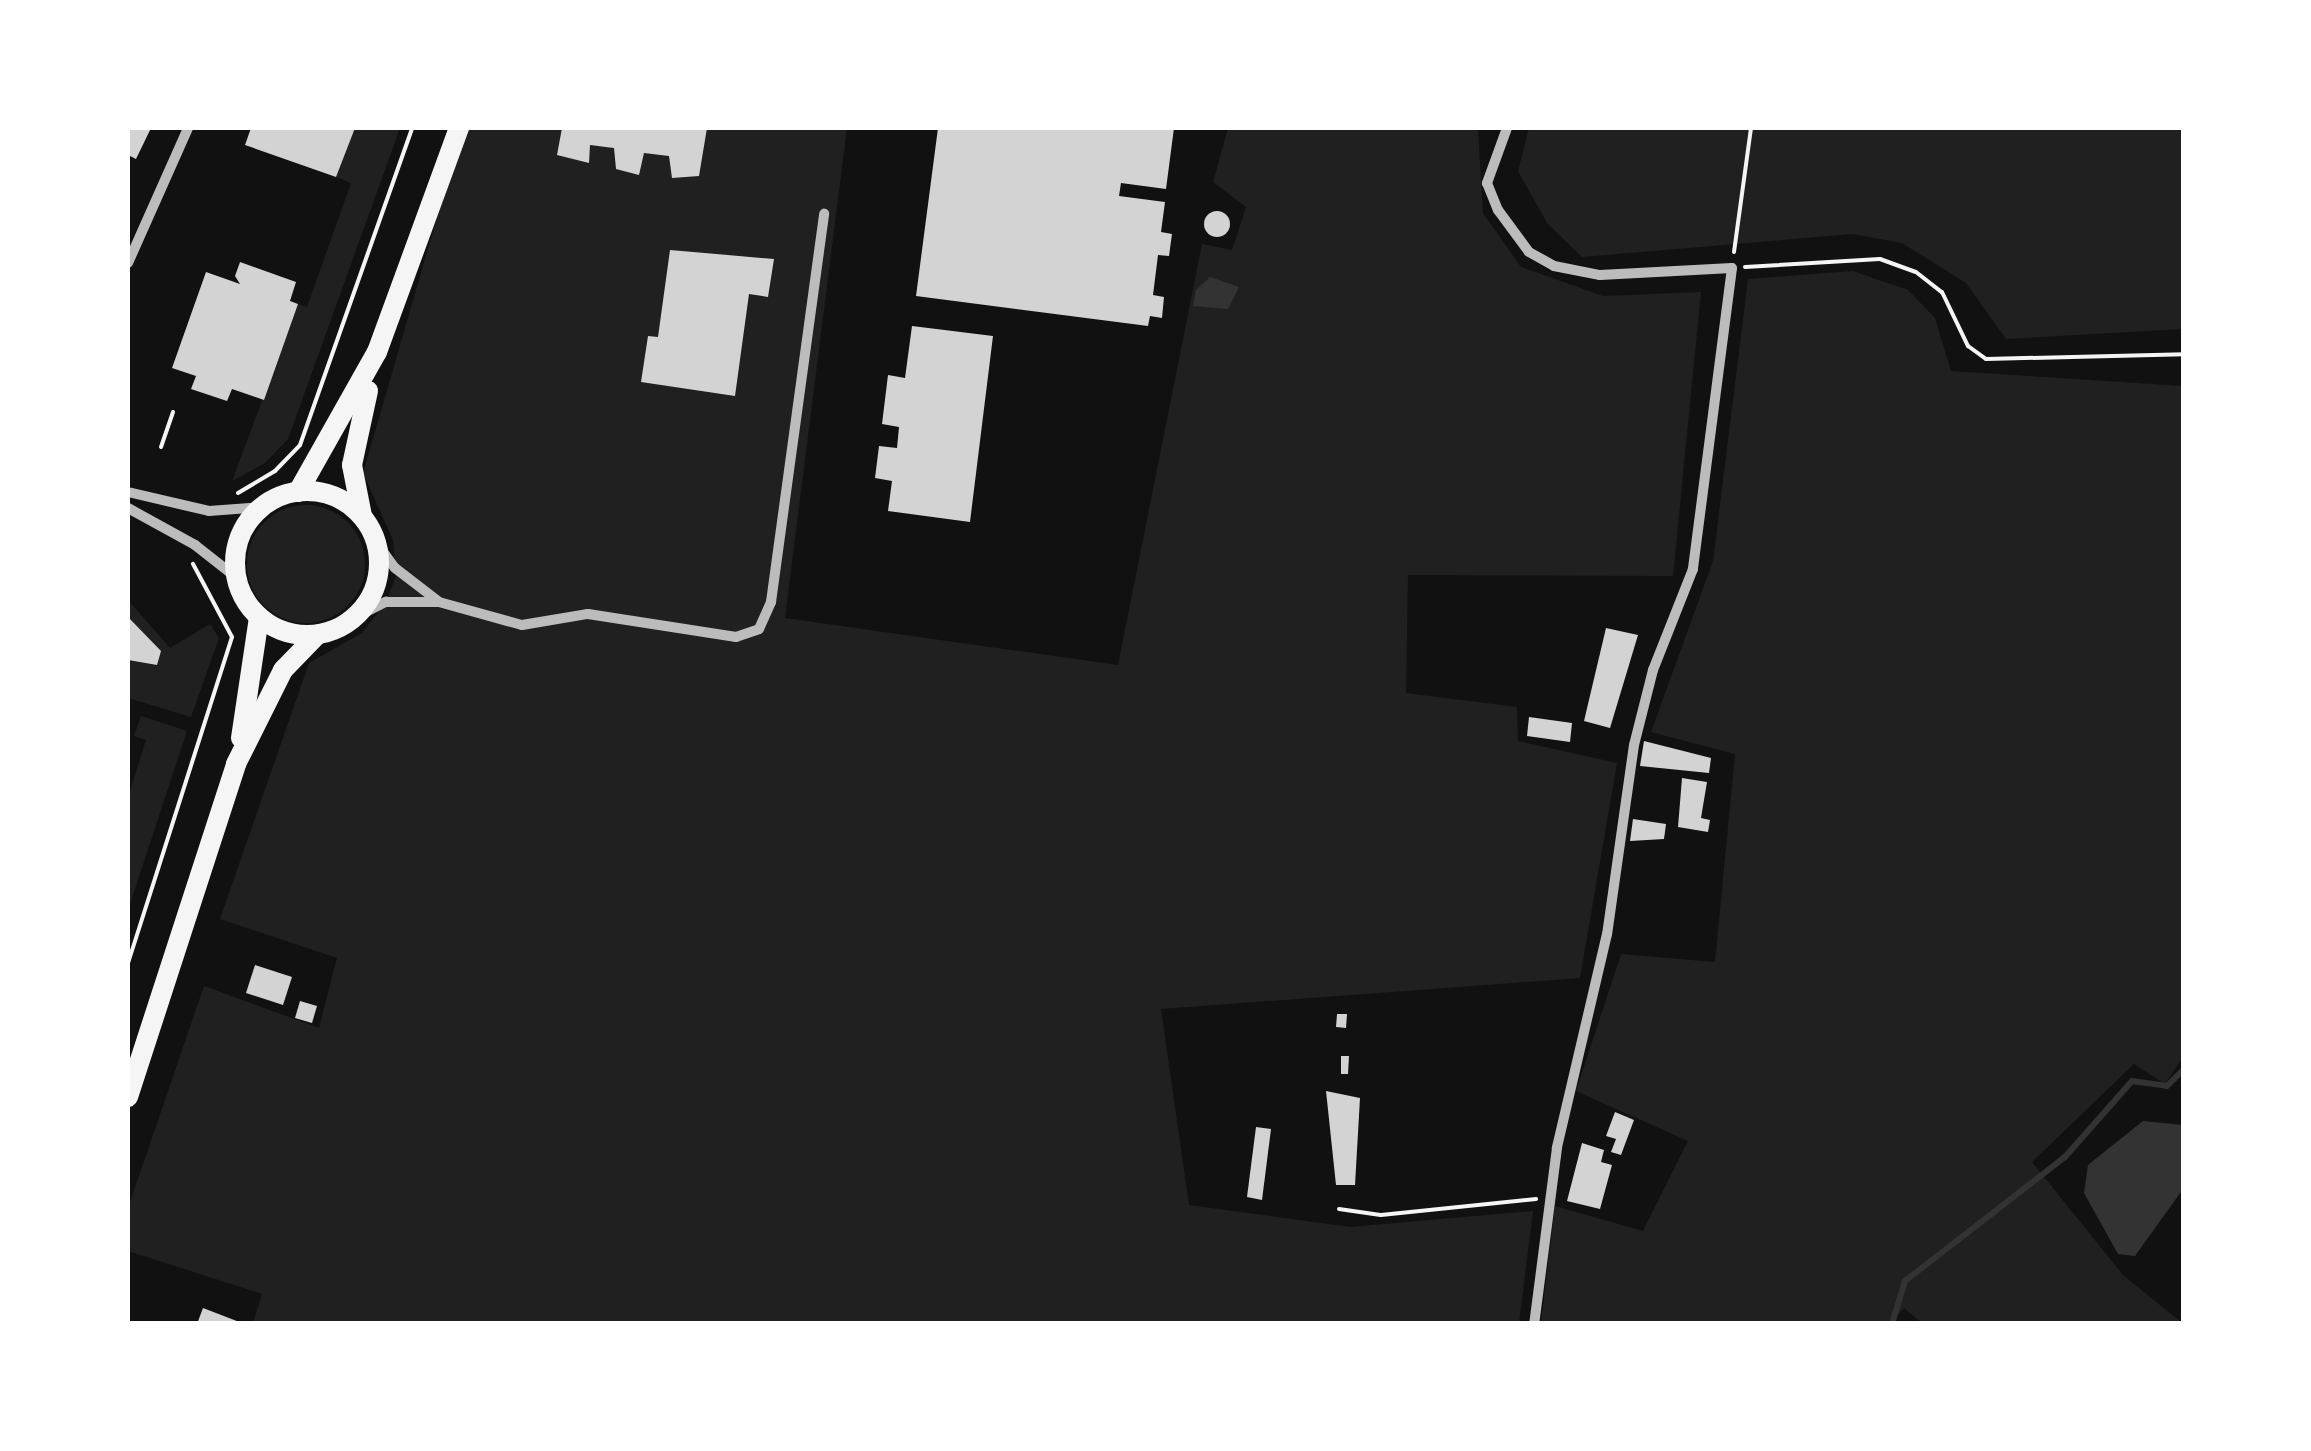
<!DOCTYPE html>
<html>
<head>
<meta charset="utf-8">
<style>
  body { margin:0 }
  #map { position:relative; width:2311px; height:1451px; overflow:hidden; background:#111; font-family:"Noto Sans",sans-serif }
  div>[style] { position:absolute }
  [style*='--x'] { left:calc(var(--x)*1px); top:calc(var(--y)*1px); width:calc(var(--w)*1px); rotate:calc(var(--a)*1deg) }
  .green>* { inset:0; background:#202020 }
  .round { border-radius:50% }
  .water>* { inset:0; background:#333 }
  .stream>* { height:6px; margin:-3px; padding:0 3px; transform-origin:3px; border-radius:3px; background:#333 }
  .building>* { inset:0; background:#d3d3d3 }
  .path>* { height:4px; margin:-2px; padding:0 2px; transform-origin:2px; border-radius:2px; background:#f5f5f5 }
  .minor>* { height:10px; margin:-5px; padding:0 5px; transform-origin:5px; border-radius:5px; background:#bcbcbc }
  .primary>* { height:20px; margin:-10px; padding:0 10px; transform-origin:10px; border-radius:10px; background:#f5f5f5 }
  .primary>.ring { margin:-10px; padding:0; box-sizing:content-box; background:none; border:20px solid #f5f5f5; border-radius:50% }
  span { translate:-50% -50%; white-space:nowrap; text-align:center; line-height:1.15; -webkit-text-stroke:9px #fff; paint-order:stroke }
  .frame { position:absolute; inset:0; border:130px solid #fff; pointer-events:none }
</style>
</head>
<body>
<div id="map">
  <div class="green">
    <i style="clip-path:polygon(355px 128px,400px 128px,288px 439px,265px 463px,232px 481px,298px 304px,307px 307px,351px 183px,336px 177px)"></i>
    <i style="clip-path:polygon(463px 128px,847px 128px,785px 618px,1118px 665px,1202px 244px,1232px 250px,1246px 207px,1213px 182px,1228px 128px,1478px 128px,1483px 213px,1521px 267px,1603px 296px,1701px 292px,1673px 576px,1408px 575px,1406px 693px,1517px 707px,1518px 741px,1617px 763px,1580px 978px,1161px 1009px,1189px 1205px,1350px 1227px,1533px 1211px,1519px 1323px,253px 1323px,262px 1294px,128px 1251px,128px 1208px,204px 986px,319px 1028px,337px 958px,220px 919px,309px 663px,362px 633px,386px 602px,396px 576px,393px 540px,363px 473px)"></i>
    <i style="clip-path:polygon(1529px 128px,2183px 128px,2183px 329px,2006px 339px,1966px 283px,1902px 243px,1852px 234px,1582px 257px,1547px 223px,1518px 171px)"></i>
    <i style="clip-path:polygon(1853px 271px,1908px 290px,1935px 318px,1951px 371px,2183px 386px,2183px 1057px,2165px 1084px,2134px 1064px,2032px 1162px,2123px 1275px,2182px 1323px,1922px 1323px,1904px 1308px,1890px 1324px,1541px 1323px,1555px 1206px,1643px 1231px,1688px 1141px,1576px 1091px,1621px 954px,1715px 962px,1735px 754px,1651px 732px,1713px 561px,1748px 279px)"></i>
    <i class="round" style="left:247px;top:505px;width:118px;height:118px"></i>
    <i style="clip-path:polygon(128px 600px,170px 648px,210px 624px,219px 638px,191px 717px,128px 698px,128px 660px,157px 665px,160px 652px,128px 617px)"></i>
    <i style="clip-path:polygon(141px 716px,187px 731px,128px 910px,128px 797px,146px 740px,134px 736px)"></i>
  </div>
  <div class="water">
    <i style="clip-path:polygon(1210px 277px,1239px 287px,1228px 309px,1193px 306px,1196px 290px)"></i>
    <i style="clip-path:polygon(2143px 1121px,2183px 1125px,2183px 1189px,2135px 1256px,2118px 1254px,2084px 1193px,2088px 1165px)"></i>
  </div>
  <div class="stream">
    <i style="--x:1892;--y:1324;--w:45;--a:-73.2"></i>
    <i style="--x:1905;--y:1281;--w:202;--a:-37.8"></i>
    <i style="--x:2065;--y:1157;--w:101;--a:-48.6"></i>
    <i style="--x:2132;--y:1081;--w:35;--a:8"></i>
    <i style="--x:2167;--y:1086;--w:24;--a:-45"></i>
  </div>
  <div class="building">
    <i style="clip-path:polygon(128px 128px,151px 128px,136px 159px,128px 155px)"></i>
    <i style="clip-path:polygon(251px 128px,355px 128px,336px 177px,245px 145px)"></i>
    <i style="clip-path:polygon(562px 128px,707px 128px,699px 176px,672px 178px,669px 156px,644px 153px,639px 175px,616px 169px,614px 148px,590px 145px,589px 163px,557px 155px)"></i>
    <i style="clip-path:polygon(938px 128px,1174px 128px,1166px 189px,1121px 183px,1119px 196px,1165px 202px,1161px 232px,1172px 234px,1169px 256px,1158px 255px,1153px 295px,1164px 297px,1162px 318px,1150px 316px,1148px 326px,916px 296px)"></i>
    <i class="round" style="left:1204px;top:211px;width:26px;height:26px"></i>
    <i style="clip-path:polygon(670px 250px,774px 259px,768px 297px,749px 294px,735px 396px,641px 382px,648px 336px,658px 337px)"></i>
    <i style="clip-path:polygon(240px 262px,296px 282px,290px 301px,298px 304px,264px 400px,232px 389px,227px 401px,191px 389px,196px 376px,172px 368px,206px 272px,240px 284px,235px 276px)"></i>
    <i style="clip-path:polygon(912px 326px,993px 336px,970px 522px,888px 511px,892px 481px,875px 478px,879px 446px,897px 448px,899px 427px,882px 424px,888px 375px,905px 378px)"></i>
    <i style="clip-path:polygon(128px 617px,161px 651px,157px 665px,128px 660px)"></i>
    <i style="clip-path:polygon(1606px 628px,1638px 635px,1610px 728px,1584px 721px)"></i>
    <i style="clip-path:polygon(1529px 717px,1572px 723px,1570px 742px,1527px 736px)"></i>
    <i style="clip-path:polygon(1644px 741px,1711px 758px,1709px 773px,1640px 766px)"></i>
    <i style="clip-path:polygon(1682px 778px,1707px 782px,1701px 818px,1710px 820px,1708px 832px,1678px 827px)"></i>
    <i style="clip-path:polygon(1633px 819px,1666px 824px,1664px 839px,1630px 841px)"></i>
    <i style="clip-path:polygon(255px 965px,292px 977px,283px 1005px,246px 993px)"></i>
    <i style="clip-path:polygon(300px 1001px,317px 1006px,312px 1023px,295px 1018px)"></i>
    <i style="clip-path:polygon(1337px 1014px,1347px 1014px,1346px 1028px,1336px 1027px)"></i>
    <i style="clip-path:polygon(1341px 1056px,1349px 1056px,1348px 1074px,1341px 1074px)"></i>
    <i style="clip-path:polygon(1326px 1091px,1360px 1098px,1355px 1185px,1336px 1185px)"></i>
    <i style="clip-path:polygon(1615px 1112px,1634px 1120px,1621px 1155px,1611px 1152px,1616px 1139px,1606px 1136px)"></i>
    <i style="clip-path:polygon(1256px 1127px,1271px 1129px,1262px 1200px,1247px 1197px)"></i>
    <i style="clip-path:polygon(1582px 1143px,1604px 1150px,1601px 1162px,1612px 1165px,1600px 1209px,1567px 1201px)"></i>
    <i style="clip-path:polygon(203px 1308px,242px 1323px,242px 1324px,197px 1324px)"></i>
  </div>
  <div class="path">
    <i style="--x:1734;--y:252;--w:125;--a:-82.2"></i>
    <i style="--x:1745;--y:267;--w:135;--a:-3.4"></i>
    <i style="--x:1880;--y:259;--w:38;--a:20"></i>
    <i style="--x:1916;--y:272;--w:33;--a:38"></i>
    <i style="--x:1942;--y:292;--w:60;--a:64.3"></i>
    <i style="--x:1968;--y:346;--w:22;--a:36"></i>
    <i style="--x:1986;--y:359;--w:198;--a:-1.4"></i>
    <i style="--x:161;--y:447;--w:37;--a:-71"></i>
    <i style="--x:238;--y:493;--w:43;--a:-30.7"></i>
    <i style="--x:275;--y:471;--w:36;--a:-46"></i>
    <i style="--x:300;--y:445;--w:336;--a:-70.5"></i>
    <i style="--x:128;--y:963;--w:342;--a:-72.3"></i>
    <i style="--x:232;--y:637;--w:83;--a:-118.1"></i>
    <i style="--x:1339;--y:1209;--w:42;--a:8.1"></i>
    <i style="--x:1381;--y:1215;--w:156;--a:-5.9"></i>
  </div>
  <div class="minor">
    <i style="--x:1507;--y:128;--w:59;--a:110"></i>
    <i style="--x:1487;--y:183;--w:29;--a:68"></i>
    <i style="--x:1498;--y:210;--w:52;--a:53.6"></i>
    <i style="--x:1529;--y:252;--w:29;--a:29"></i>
    <i style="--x:1554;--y:266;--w:47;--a:11.1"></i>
    <i style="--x:1600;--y:275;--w:132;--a:-3"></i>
    <i style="--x:1732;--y:268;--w:304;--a:97.4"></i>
    <i style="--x:1693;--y:569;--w:109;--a:111.6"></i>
    <i style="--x:1653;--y:670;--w:77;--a:104.2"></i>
    <i style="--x:1634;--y:745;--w:191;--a:98.1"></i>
    <i style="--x:1607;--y:934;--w:220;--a:103.2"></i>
    <i style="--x:1557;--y:1148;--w:177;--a:97.4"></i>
    <i style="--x:128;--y:263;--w:148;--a:-66"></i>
    <i style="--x:128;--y:492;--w:83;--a:13.2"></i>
    <i style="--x:209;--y:511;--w:53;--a:-4.3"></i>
    <i style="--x:128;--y:508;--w:77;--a:28.9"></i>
    <i style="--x:195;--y:545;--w:53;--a:38.2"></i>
    <i style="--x:376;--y:542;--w:32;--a:54"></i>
    <i style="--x:395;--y:568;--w:54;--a:37.5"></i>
    <i style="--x:356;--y:617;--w:34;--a:-27"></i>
    <i style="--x:386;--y:602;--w:53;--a:0"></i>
    <i style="--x:439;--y:602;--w:86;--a:15.5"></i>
    <i style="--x:522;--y:625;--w:67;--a:-9.5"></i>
    <i style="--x:588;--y:614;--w:150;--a:8.8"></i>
    <i style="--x:736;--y:637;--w:24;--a:-19"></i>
    <i style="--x:759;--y:629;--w:30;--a:-66"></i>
    <i style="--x:771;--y:602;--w:392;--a:-82.2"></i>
  </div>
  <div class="primary">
    <i class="ring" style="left:235px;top:491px;width:124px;height:124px"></i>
    <i style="--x:298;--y:492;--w:161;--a:-60.6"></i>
    <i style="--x:377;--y:352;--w:239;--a:-69.9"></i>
    <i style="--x:362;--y:516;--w:52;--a:-101.1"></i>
    <i style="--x:352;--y:465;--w:76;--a:-77.8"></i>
    <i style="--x:241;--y:738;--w:122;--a:-81.5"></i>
    <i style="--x:128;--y:1097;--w:350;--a:-72"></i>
    <i style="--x:236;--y:764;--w:105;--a:-63.4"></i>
    <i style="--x:283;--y:670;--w:49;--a:-45.8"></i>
  </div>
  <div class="frame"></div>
</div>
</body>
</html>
